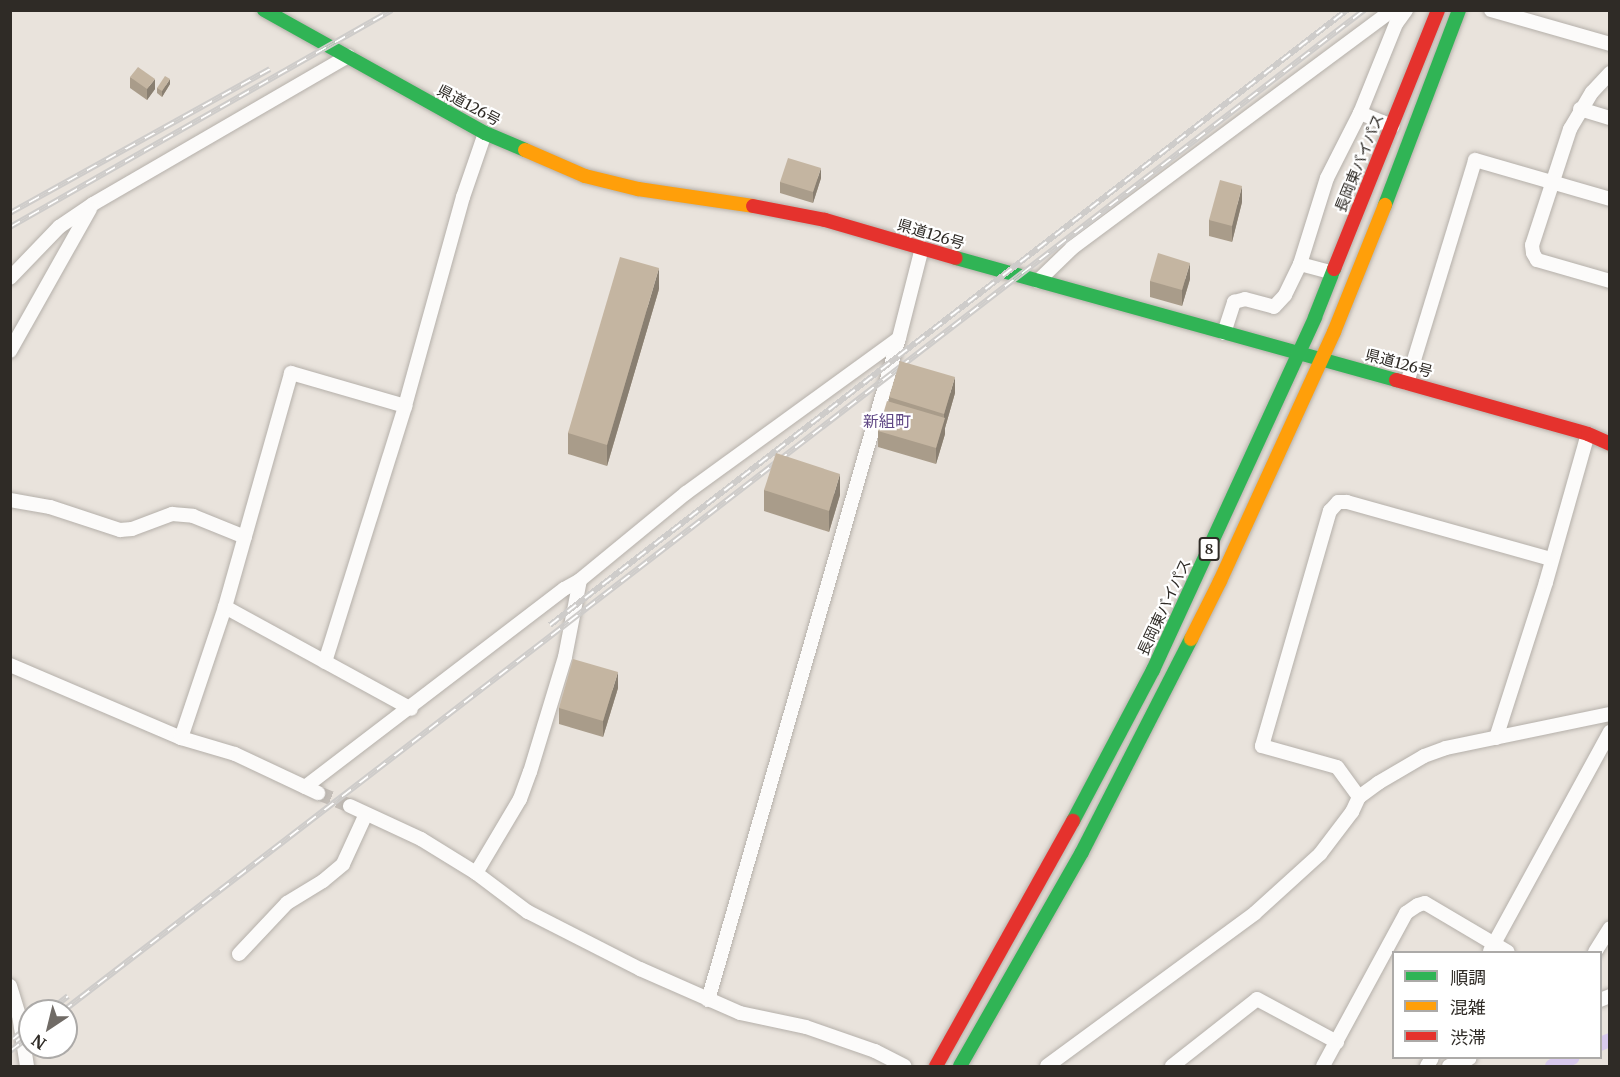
<!DOCTYPE html>
<html>
<head>
<meta charset="utf-8">
<style>
  body { margin:0 }
  #map { position:relative; width:1620px; height:1077px; overflow:hidden; background:#e9e3dc; font-family:Merriweather,"Noto Sans JP",serif }
  div>[style] { position:absolute }
  [style*='--x'] { left:calc(var(--x)*1px); top:calc(var(--y)*1px); width:calc(var(--w)*1px); rotate:calc(var(--a)*1deg) }
  .canal>* { height:14px; margin:-7px; padding:0 7px; transform-origin:7px; border-radius:7px; background:#d8c9ec }
  .street-tunnel>* { height:14px; margin-top:-7px; transform-origin:0; background:repeating-linear-gradient(90deg,#c4beb8 0 14px,transparent 0 21px) }
  .roads { filter:drop-shadow(0 0 2px #b5b0aa) drop-shadow(0 0 2px #b5b0aa) }
  .street>* { height:14px; margin:-7px; padding:0 7px; transform-origin:7px; border-radius:7px; background:#fcfbfa }
  .fast>* { height:14px; margin:-7px; padding:0 7px; transform-origin:7px; border-radius:7px; background:#30b455 }
  .slow>* { height:14px; margin:-7px; padding:0 7px; transform-origin:7px; border-radius:7px; background:#ff9f0a }
  .jam>* { height:14px; margin:-7px; padding:0 7px; transform-origin:7px; border-radius:7px; background:#e5322d }
  .rail>* { height:6px; margin-top:-3px; transform-origin:0; background:repeating-linear-gradient(90deg,#fff 0 11px,#ceccca 0 22px); box-sizing:border-box; border-block:2px solid #ceccca }
  .wall>* { inset:0; background:#a99c8a }
  .shaded-wall>* { inset:0; background:#897f71 }
  .building>* { inset:0; background:#c4b5a1 }
  span { translate:-50% -50%; white-space:nowrap; text-align:center; line-height:1.15; -webkit-text-stroke:4.5px #fff; paint-order:stroke }
  .shield-label span { padding:2px 4px; background:#fff; border:2px solid; border-radius:4px; -webkit-text-stroke-width:0 }
  .shield-label { font-size:14px; color:#2f2b26; font-weight:700 }
  .street-label { font-size:15px; color:#2f2b26 }
  .neighbourhood-label { font-size:16px; color:#604885 }
  .frame { position:absolute; inset:0; border:12px solid #2f2b26; pointer-events:none }
  .legend { position:absolute; left:1392px; top:951px; width:210px; height:108px; box-sizing:border-box; background:#fff; border:2px solid #acaaa8; margin:0; padding:8px 10px; list-style:none; font-size:18px; color:#2f2b26 }
  .legend li { display:flex; align-items:center; gap:12px; height:30px }
  .legend b { width:30px; border:2px solid #acaaa8 }
  .north { position:absolute; left:18px; top:999px; width:60px; height:60px; box-sizing:border-box; background:#fff; border:2px solid #acaaa8; border-radius:50%; rotate:215deg; font-size:16px; font-weight:700; line-height:24px; text-align:center; color:#2f2b26 }
  .north::after { content:''; display:block; margin:auto; width:21px; height:27px; background:#706b66; clip-path:polygon(50% 0,100% 100%,50% 72%,0 100%) }
</style>
</head>
<body>
<div id="map">
  <div class="canal">
    <i style="--x:1600;--y:1044;--w:11;--a:-22"></i>
    <i style="--x:1552;--y:1066;--w:22;--a:-22"></i>
  </div>
  <div class="street-tunnel">
    <i style="--x:318;--y:793;--w:35;--a:22"></i>
  </div>
  <div class="roads">
    <div class="street">
      <i style="--x:1491;--y:10;--w:124;--a:15.9"></i>
      <i style="--x:1610;--y:73;--w:26;--a:133"></i>
      <i style="--x:1592;--y:92;--w:43;--a:120.7"></i>
      <i style="--x:1570;--y:129;--w:122;--a:108.1"></i>
      <i style="--x:1532;--y:245;--w:8;--a:83"></i>
      <i style="--x:1533;--y:253;--w:8;--a:60"></i>
      <i style="--x:1537;--y:260;--w:76;--a:16"></i>
      <i style="--x:1580;--y:109;--w:31;--a:17"></i>
      <i style="--x:1360;--y:113;--w:35;--a:22"></i>
      <i style="--x:1300;--y:264;--w:34;--a:15"></i>
      <i style="--x:10;--y:278;--w:71;--a:-46.1"></i>
      <i style="--x:59;--y:227;--w:41;--a:-34.1"></i>
      <i style="--x:93;--y:204;--w:295;--a:-30.1"></i>
      <i style="--x:1038;--y:281;--w:47;--a:-44.1"></i>
      <i style="--x:1072;--y:248;--w:399;--a:-36.6"></i>
      <i style="--x:1224;--y:333;--w:33;--a:-72"></i>
      <i style="--x:1234;--y:302;--w:11;--a:-15"></i>
      <i style="--x:1245;--y:299;--w:30;--a:15"></i>
      <i style="--x:1274;--y:307;--w:16;--a:-47"></i>
      <i style="--x:1285;--y:295;--w:34;--a:-64"></i>
      <i style="--x:1300;--y:264;--w:90;--a:-72.6"></i>
      <i style="--x:1327;--y:178;--w:73;--a:-63.1"></i>
      <i style="--x:1360;--y:113;--w:96;--a:-68"></i>
      <i style="--x:1396;--y:24;--w:17;--a:-54"></i>
      <i style="--x:10;--y:351;--w:163;--a:-60.6"></i>
      <i style="--x:1407;--y:383;--w:233;--a:-73"></i>
      <i style="--x:1475;--y:160;--w:141;--a:16.1"></i>
      <i style="--x:10;--y:500;--w:41;--a:9.9"></i>
      <i style="--x:50;--y:507;--w:74;--a:18.2"></i>
      <i style="--x:120;--y:530;--w:12;--a:-5"></i>
      <i style="--x:132;--y:529;--w:43;--a:-20.6"></i>
      <i style="--x:172;--y:514;--w:21;--a:5"></i>
      <i style="--x:193;--y:516;--w:56;--a:22"></i>
      <i style="--x:225;--y:607;--w:212;--a:28.7"></i>
      <i style="--x:325;--y:662;--w:268;--a:-72.6"></i>
      <i style="--x:405;--y:406;--w:217;--a:-74.5"></i>
      <i style="--x:463;--y:197;--w:68;--a:-71"></i>
      <i style="--x:10;--y:665;--w:186;--a:23.1"></i>
      <i style="--x:181;--y:738;--w:56;--a:16.5"></i>
      <i style="--x:235;--y:754;--w:92;--a:25.2"></i>
      <i style="--x:181;--y:738;--w:138;--a:-71.4"></i>
      <i style="--x:225;--y:607;--w:243;--a:-74.2"></i>
      <i style="--x:291;--y:373;--w:119;--a:16.1"></i>
      <i style="--x:1496;--y:738;--w:164;--a:-72.2"></i>
      <i style="--x:1546;--y:582;--w:154;--a:-74.2"></i>
      <i style="--x:305;--y:787;--w:326;--a:-37.4"></i>
      <i style="--x:564;--y:589;--w:18;--a:-29"></i>
      <i style="--x:580;--y:580;--w:137;--a:-39.4"></i>
      <i style="--x:686;--y:493;--w:263;--a:-36"></i>
      <i style="--x:1359;--y:797;--w:37;--a:-126"></i>
      <i style="--x:1337;--y:767;--w:78;--a:-164.4"></i>
      <i style="--x:1262;--y:746;--w:245;--a:-73.9"></i>
      <i style="--x:1330;--y:511;--w:12;--a:-48"></i>
      <i style="--x:1338;--y:502;--w:9;--a:0"></i>
      <i style="--x:1347;--y:502;--w:212;--a:15.6"></i>
      <i style="--x:350;--y:806;--w:78;--a:24.9"></i>
      <i style="--x:421;--y:839;--w:65;--a:31.7"></i>
      <i style="--x:476;--y:873;--w:65;--a:36.9"></i>
      <i style="--x:528;--y:912;--w:126;--a:27"></i>
      <i style="--x:640;--y:969;--w:109;--a:23.7"></i>
      <i style="--x:740;--y:1013;--w:67;--a:12"></i>
      <i style="--x:806;--y:1027;--w:73;--a:19.2"></i>
      <i style="--x:875;--y:1051;--w:33;--a:27"></i>
      <i style="--x:476;--y:873;--w:86;--a:-59.3"></i>
      <i style="--x:520;--y:799;--w:29;--a:-70"></i>
      <i style="--x:530;--y:772;--w:120;--a:-73.1"></i>
      <i style="--x:565;--y:657;--w:78;--a:-79"></i>
      <i style="--x:1490;--y:951;--w:250;--a:-61.3"></i>
      <i style="--x:1595;--y:952;--w:28;--a:-58"></i>
      <i style="--x:239;--y:954;--w:70;--a:-46.7"></i>
      <i style="--x:287;--y:903;--w:42;--a:-31.4"></i>
      <i style="--x:323;--y:881;--w:26;--a:-40"></i>
      <i style="--x:343;--y:864;--w:55;--a:-65.3"></i>
      <i style="--x:10;--y:986;--w:30;--a:73"></i>
      <i style="--x:19;--y:1015;--w:52;--a:81.1"></i>
      <i style="--x:708;--y:1000;--w:689;--a:-73.91"></i>
      <i style="--x:899;--y:338;--w:93;--a:-75.7"></i>
      <i style="--x:1600;--y:1000;--w:11;--a:-22"></i>
      <i style="--x:1047;--y:1066;--w:258;--a:-36.3"></i>
      <i style="--x:1255;--y:913;--w:88;--a:-42.2"></i>
      <i style="--x:1320;--y:854;--w:53;--a:-52.7"></i>
      <i style="--x:1352;--y:812;--w:17;--a:-65"></i>
      <i style="--x:1359;--y:797;--w:24;--a:-36"></i>
      <i style="--x:1378;--y:783;--w:53;--a:-30.4"></i>
      <i style="--x:1424;--y:756;--w:23;--a:-20"></i>
      <i style="--x:1446;--y:748;--w:167;--a:-11.7"></i>
      <i style="--x:1172;--y:1066;--w:108;--a:-38.2"></i>
      <i style="--x:1257;--y:999;--w:91;--a:28.3"></i>
      <i style="--x:1323;--y:1066;--w:174;--a:-61.5"></i>
      <i style="--x:1406;--y:913;--w:14;--a:-34"></i>
      <i style="--x:1418;--y:905;--w:7;--a:-16"></i>
      <i style="--x:1425;--y:903;--w:96;--a:30.6"></i>
      <i style="--x:1427;--y:1066;--w:9;--a:-58"></i>
      <i style="--x:1449;--y:1066;--w:22;--a:-21"></i>
    </div>
    <div class="fast">
      <i style="--x:264;--y:10;--w:253;--a:29.1"></i>
      <i style="--x:485;--y:133;--w:43;--a:23"></i>
      <i style="--x:1385;--y:205;--w:209;--a:-69.2"></i>
      <i style="--x:956;--y:258;--w:457;--a:15.5"></i>
      <i style="--x:1073;--y:821;--w:171;--a:-62.1"></i>
      <i style="--x:1153;--y:670;--w:388;--a:-65.3"></i>
      <i style="--x:1315;--y:317;--w:52;--a:-68.4"></i>
      <i style="--x:960;--y:1066;--w:246;--a:-60.3"></i>
      <i style="--x:1082;--y:852;--w:239;--a:-62.9"></i>
    </div>
    <div class="slow">
      <i style="--x:525;--y:150;--w:65;--a:23.4"></i>
      <i style="--x:585;--y:176;--w:55;--a:13.8"></i>
      <i style="--x:638;--y:189;--w:116;--a:8.4"></i>
      <i style="--x:1191;--y:639;--w:65;--a:-63.4"></i>
      <i style="--x:1220;--y:581;--w:274;--a:-65.4"></i>
      <i style="--x:1334;--y:332;--w:137;--a:-68.1"></i>
    </div>
    <div class="jam">
      <i style="--x:753;--y:206;--w:73;--a:11"></i>
      <i style="--x:825;--y:220;--w:136;--a:16.2"></i>
      <i style="--x:1334;--y:269;--w:279;--a:-68.1"></i>
      <i style="--x:1396;--y:380;--w:199;--a:15.7"></i>
      <i style="--x:1588;--y:434;--w:24;--a:24"></i>
      <i style="--x:936;--y:1066;--w:281;--a:-60.8"></i>
    </div>
  </div>
  <div class="rail">
    <i style="--x:10;--y:213;--w:297;--a:-29"></i>
    <i style="--x:10;--y:227;--w:439;--a:-29.6"></i>
    <i style="--x:550;--y:625;--w:1007;--a:-37.66"></i>
    <i style="--x:49;--y:1011;--w:24;--a:-38"></i>
    <i style="--x:63;--y:1011;--w:1642;--a:-37.57"></i>
    <i style="--x:13;--y:1039;--w:22;--a:-39"></i>
    <i style="--x:10;--y:1051;--w:25;--a:-37"></i>
  </div>
  <div class="wall">
    <i style="clip-path:polygon(130px 77px,155px 89px,147px 100px,130px 88px)"></i>
    <i style="clip-path:polygon(170px 84px,162px 97px,157px 93px,157px 88px)"></i>
    <i style="clip-path:polygon(821px 178px,813px 203px,780px 193px,780px 182px)"></i>
    <i style="clip-path:polygon(1242px 202px,1232px 242px,1209px 236px,1209px 220px)"></i>
    <i style="clip-path:polygon(1190px 279px,1182px 306px,1150px 297px,1150px 281px)"></i>
    <i style="clip-path:polygon(659px 289px,607px 466px,568px 454px,568px 433px)"></i>
    <i style="clip-path:polygon(955px 393px,945px 428px,945px 434px,936px 464px,878px 447px,878px 431px,889px 401px,889px 397px)"></i>
    <i style="clip-path:polygon(764px 490px,840px 495px,829px 532px,764px 511px)"></i>
    <i style="clip-path:polygon(618px 688px,603px 737px,559px 724px,559px 708px)"></i>
  </div>
  <div class="shaded-wall">
    <i style="clip-path:polygon(155px 79px,155px 89px,147px 100px,147px 89px)"></i>
    <i style="clip-path:polygon(170px 79px,170px 84px,162px 97px,162px 91px)"></i>
    <i style="clip-path:polygon(821px 168px,821px 178px,813px 203px,813px 192px)"></i>
    <i style="clip-path:polygon(1242px 186px,1242px 202px,1232px 242px,1232px 226px)"></i>
    <i style="clip-path:polygon(1190px 263px,1190px 279px,1182px 306px,1182px 290px)"></i>
    <i style="clip-path:polygon(659px 268px,659px 289px,607px 466px,607px 445px)"></i>
    <i style="clip-path:polygon(955px 377px,955px 393px,945px 428px,945px 434px,936px 464px,936px 448px,944px 419px,944px 414px)"></i>
    <i style="clip-path:polygon(840px 474px,840px 495px,829px 532px,829px 511px)"></i>
    <i style="clip-path:polygon(618px 672px,618px 688px,603px 737px,603px 721px)"></i>
  </div>
  <div class="building">
    <i style="clip-path:polygon(138px 67px,155px 79px,147px 89px,130px 77px)"></i>
    <i style="clip-path:polygon(165px 76px,170px 79px,162px 91px,157px 88px)"></i>
    <i style="clip-path:polygon(788px 158px,821px 168px,813px 192px,780px 182px)"></i>
    <i style="clip-path:polygon(1220px 180px,1242px 186px,1232px 226px,1209px 220px)"></i>
    <i style="clip-path:polygon(1158px 253px,1190px 263px,1182px 290px,1150px 281px)"></i>
    <i style="clip-path:polygon(620px 257px,659px 268px,607px 445px,568px 433px)"></i>
    <i style="clip-path:polygon(900px 361px,955px 377px,944px 414px,889px 397px)"></i>
    <i style="clip-path:polygon(887px 401px,945px 418px,936px 448px,878px 431px)"></i>
    <i style="clip-path:polygon(776px 453px,840px 474px,829px 511px,764px 490px)"></i>
    <i style="clip-path:polygon(573px 659px,618px 672px,603px 721px,559px 708px)"></i>
  </div>
  <div class="shield-label">
    <span style="left:1209px;top:549px">8</span>
  </div>
  <div class="street-label">
    <span style="left:469px;top:105px;rotate:28deg">県道126号</span>
    <span style="left:1359px;top:163px;rotate:-68deg">長岡東バイパス</span>
    <span style="left:931px;top:234px;rotate:17deg">県道126号</span>
    <span style="left:1399px;top:363px;rotate:15deg">県道126号</span>
    <span style="left:1164px;top:607px;rotate:-65deg">長岡東バイパス</span>
  </div>
  <div class="neighbourhood-label">
    <span style="left:887px;top:421px">新組町</span>
  </div>
  <div class="frame"></div>
  <ul class="legend">
  <li><b style="height:8px;background:#30b455"></b>順調</li>
  <li><b style="height:8px;background:#ff9f0a"></b>混雑</li>
  <li><b style="height:8px;background:#e5322d"></b>渋滞</li>
  </ul>
  <div class="north">N</div>
</div>
</body>
</html>
